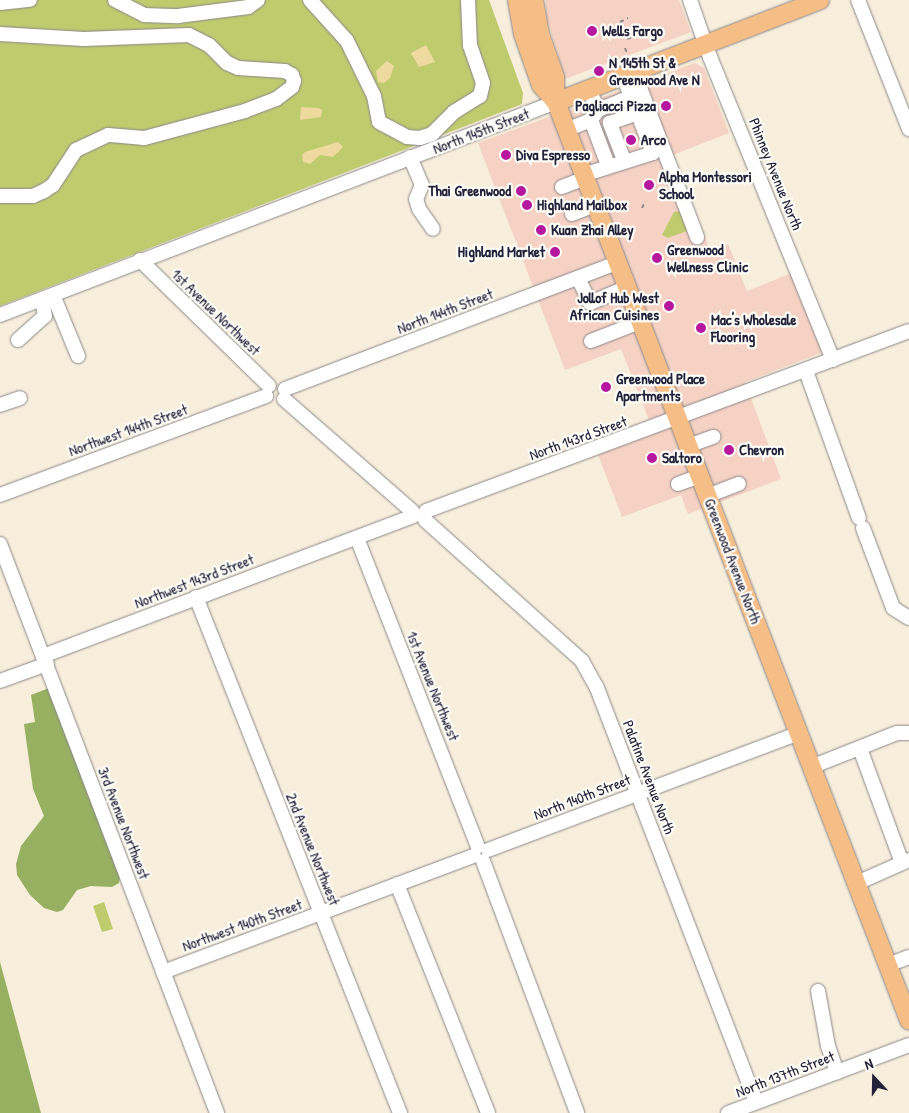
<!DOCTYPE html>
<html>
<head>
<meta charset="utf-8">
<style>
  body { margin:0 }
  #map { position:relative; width:909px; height:1113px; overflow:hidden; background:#f7eedb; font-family:"Patrick Hand",sans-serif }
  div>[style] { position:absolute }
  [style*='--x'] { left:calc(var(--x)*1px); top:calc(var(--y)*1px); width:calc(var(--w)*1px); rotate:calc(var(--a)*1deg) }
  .built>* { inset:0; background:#f5d2c3 }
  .green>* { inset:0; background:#bfcc6e }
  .forest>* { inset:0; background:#97b061 }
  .sand>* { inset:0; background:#eeda9e }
  .path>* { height:2px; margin-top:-1px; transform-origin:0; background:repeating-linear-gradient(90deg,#8c888b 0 4px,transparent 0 8px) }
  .roads { filter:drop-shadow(0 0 1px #8c888b) drop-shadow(0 0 1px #8c888b) }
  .minor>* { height:14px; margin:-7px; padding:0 7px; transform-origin:7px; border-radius:7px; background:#fff }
  .major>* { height:18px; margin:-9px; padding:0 9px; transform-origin:9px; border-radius:9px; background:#f6be87 }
  .dots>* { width:14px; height:14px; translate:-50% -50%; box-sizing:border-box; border:2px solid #fdfcf7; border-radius:50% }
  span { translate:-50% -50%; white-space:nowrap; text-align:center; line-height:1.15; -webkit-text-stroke:4.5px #fdfcf7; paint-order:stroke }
  .poi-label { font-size:15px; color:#22223b; font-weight:700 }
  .left { translate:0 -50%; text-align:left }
  .right { translate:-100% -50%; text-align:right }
  .street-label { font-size:15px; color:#22223b }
  .north { position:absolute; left:849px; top:1053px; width:50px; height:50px; -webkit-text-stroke:4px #fdfcf7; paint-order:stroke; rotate:339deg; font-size:14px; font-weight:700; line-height:20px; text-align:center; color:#22223b }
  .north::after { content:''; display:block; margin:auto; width:18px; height:22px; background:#22223b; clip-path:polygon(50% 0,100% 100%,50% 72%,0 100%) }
</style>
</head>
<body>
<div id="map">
  <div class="built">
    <i style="clip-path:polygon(546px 0,679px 0,691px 32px,565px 79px,546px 15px)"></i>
    <i style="clip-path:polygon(695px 63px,704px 68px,729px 133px,673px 155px,710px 250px,728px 244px,747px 291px,792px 273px,823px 352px,745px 382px,781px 479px,688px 514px,681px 495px,622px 517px,593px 442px,649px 420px,621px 349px,565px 370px,478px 143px)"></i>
  </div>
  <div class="green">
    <i style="clip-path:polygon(0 0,489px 0,523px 93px,522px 104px,0 306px)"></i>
    <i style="clip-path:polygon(682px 211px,689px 230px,668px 238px,662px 235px,674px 212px)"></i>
    <i style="clip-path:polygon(104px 902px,113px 929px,102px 932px,93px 906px)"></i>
  </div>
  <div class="forest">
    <i style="clip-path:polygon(49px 688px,120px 877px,119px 883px,112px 887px,91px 886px,77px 890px,63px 910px,57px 912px,44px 908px,30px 895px,17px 875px,16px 864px,21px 846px,44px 816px,33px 789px,24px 724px,35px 722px,31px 695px)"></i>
    <i style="clip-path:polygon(0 962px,41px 1113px,0 1113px)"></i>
  </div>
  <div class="sand">
    <i style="clip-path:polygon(426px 45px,435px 62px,419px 67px,411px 53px)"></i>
    <i style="clip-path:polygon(387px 61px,394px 66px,390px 78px,384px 83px,378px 82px,376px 71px)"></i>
    <i style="clip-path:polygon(301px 107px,318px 108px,322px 110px,321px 117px,300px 120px)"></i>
    <i style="clip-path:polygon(338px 142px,343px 147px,333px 157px,320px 155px,310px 164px,303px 162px,302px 155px,305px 152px)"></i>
  </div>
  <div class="path">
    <i style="--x:620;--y:22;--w:9;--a:-27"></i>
    <i style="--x:627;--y:39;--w:9;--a:-21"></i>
    <i style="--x:625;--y:48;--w:5;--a:68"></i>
    <i style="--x:642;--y:208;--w:7;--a:-63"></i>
  </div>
  <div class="roads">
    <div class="minor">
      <i style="--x:115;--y:0;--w:33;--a:27"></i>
      <i style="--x:144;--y:15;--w:34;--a:2"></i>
      <i style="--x:178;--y:16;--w:71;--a:-7.3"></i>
      <i style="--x:248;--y:7;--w:12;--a:-35"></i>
      <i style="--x:310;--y:0;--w:55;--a:47.9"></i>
      <i style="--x:347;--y:41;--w:61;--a:63.9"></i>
      <i style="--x:374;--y:96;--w:26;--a:79"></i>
      <i style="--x:379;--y:122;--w:32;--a:28"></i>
      <i style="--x:407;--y:137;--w:13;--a:4"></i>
      <i style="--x:420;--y:138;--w:13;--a:-18"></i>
      <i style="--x:432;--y:134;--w:31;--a:-45"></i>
      <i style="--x:454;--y:112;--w:31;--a:-32"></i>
      <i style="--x:480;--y:96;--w:13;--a:-77"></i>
      <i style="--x:483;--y:83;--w:39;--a:-109"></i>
      <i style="--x:470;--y:46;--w:46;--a:-92.5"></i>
      <i style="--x:690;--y:0;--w:60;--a:70.7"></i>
      <i style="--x:710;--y:57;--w:327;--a:67.9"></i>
      <i style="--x:858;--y:0;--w:139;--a:68.4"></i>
      <i style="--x:0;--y:3;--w:30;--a:-6"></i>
      <i style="--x:0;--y:34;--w:84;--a:3.4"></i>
      <i style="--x:84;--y:39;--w:105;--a:-2.2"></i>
      <i style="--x:189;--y:35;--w:22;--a:27"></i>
      <i style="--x:209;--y:45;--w:25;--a:45"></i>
      <i style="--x:227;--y:63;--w:12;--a:24"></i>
      <i style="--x:238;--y:68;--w:47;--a:3.7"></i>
      <i style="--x:285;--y:71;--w:8;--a:30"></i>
      <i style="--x:292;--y:75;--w:6;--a:72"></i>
      <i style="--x:294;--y:81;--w:6;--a:108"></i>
      <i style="--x:292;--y:87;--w:20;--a:143"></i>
      <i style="--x:276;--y:99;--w:33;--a:159"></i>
      <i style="--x:245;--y:111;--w:105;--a:165"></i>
      <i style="--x:144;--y:138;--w:36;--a:-175"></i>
      <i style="--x:108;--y:135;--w:35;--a:155"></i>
      <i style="--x:76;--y:150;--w:42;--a:123.3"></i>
      <i style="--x:53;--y:185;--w:11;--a:146"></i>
      <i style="--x:44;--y:191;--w:12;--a:156"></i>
      <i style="--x:33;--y:196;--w:33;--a:180"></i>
      <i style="--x:634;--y:72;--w:177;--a:69.1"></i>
      <i style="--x:589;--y:89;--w:23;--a:67"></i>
      <i style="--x:598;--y:110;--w:12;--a:125"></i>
      <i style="--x:591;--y:120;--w:48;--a:69.3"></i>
      <i style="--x:598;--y:110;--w:35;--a:-22"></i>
      <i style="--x:566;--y:130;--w:27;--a:-22"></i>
      <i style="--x:410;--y:157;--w:30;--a:67"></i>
      <i style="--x:422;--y:185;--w:15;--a:113"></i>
      <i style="--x:416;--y:199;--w:10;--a:73"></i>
      <i style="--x:419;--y:209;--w:24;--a:55"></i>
      <i style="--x:624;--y:160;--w:40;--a:-111"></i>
      <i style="--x:610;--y:123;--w:29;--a:-20"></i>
      <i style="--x:583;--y:175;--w:73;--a:-17.4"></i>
      <i style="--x:653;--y:153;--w:83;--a:-111.3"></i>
      <i style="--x:562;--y:187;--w:25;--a:-21"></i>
      <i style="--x:572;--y:214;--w:25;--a:-21"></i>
      <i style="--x:140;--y:260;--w:180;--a:44.3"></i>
      <i style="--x:578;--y:278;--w:28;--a:64"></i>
      <i style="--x:590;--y:303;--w:39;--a:-23"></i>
      <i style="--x:53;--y:295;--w:66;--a:67.7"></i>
      <i style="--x:0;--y:315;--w:595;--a:-20.96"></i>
      <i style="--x:18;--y:340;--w:36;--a:-42"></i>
      <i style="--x:45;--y:316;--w:17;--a:-100"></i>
      <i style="--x:591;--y:341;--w:53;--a:-21.2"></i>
      <i style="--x:806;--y:371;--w:156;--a:70.2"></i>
      <i style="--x:285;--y:389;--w:354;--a:-20.8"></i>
      <i style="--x:284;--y:399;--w:171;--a:41.2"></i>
      <i style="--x:0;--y:405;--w:21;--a:-19"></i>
      <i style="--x:688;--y:446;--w:27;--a:-20"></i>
      <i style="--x:678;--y:484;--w:23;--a:-20"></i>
      <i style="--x:0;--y:495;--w:284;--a:-20.4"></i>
      <i style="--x:707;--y:496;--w:34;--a:-21"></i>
      <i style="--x:426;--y:511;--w:515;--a:-20.44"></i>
      <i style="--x:425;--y:520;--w:211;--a:41.9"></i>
      <i style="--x:582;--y:661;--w:31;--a:61"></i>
      <i style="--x:597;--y:688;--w:443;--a:69"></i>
      <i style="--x:863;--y:528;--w:85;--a:69.4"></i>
      <i style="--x:893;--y:608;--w:19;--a:32"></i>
      <i style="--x:357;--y:538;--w:331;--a:68.6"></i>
      <i style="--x:0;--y:544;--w:609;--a:69.12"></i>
      <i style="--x:196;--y:597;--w:555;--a:68.43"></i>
      <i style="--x:43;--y:656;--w:396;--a:-20.7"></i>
      <i style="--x:0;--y:681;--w:50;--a:-19.9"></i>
      <i style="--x:862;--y:754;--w:116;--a:69.8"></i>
      <i style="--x:811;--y:767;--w:92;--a:-21.6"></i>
      <i style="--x:897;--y:733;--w:12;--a:0"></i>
      <i style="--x:488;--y:850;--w:332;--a:-20.6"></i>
      <i style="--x:483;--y:861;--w:269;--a:69.5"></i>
      <i style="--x:857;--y:883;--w:57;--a:-23.9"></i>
      <i style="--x:397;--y:884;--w:246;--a:68.3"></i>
      <i style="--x:888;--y:965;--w:22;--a:-21"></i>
      <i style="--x:163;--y:972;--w:332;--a:-20.5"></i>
      <i style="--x:818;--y:991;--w:56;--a:79.7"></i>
      <i style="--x:828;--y:1046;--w:28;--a:71"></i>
      <i style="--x:728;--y:1113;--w:193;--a:-20.6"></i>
    </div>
    <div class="major">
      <i style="--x:517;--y:0;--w:35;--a:80"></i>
      <i style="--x:523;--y:34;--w:54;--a:70.6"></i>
      <i style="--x:541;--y:85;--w:23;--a:49"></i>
      <i style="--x:534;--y:0;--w:35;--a:80"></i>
      <i style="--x:540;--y:34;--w:46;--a:70.8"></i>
      <i style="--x:555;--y:77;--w:25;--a:88"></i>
      <i style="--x:556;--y:102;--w:984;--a:68.97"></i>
      <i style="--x:556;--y:102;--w:283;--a:-21.1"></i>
    </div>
  </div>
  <div class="dots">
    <i style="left:592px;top:31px;background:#b5179e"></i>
    <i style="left:599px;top:71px;background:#b5179e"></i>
    <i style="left:666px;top:106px;background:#b5179e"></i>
    <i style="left:631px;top:140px;background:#b5179e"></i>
    <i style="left:506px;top:155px;background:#b5179e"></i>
    <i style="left:649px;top:185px;background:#b5179e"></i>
    <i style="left:521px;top:191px;background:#b5179e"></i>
    <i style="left:527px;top:205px;background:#b5179e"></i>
    <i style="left:541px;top:230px;background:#b5179e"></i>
    <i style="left:555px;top:252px;background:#b5179e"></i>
    <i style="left:657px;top:258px;background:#b5179e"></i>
    <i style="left:669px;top:306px;background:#b5179e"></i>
    <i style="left:701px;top:328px;background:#b5179e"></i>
    <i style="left:606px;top:387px;background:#b5179e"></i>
    <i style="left:729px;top:450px;background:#b5179e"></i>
    <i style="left:652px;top:458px;background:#b5179e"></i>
  </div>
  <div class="poi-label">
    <span class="left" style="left:602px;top:31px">Wells Fargo</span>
    <span class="left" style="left:609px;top:71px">N 145th St &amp;<br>Greenwood Ave N</span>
    <span class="right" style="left:656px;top:106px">Pagliacci Pizza</span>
    <span class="left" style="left:641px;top:140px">Arco</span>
    <span class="left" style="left:516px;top:155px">Diva Espresso</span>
    <span class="left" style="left:659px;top:185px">Alpha Montessori<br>School</span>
    <span class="right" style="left:511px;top:191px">Thai Greenwood</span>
    <span class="left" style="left:537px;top:205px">Highland Mailbox</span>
    <span class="left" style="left:551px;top:230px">Kuan Zhai Alley</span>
    <span class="left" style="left:667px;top:258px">Greenwood<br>Wellness Clinic</span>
    <span class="right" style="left:545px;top:252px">Highland Market</span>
    <span class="right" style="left:659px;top:306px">Jollof Hub West<br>African Cuisines</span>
    <span class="left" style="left:711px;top:328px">Mac's Wholesale<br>Flooring</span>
    <span class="left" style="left:616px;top:387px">Greenwood Place<br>Apartments</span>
    <span class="left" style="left:739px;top:450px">Chevron</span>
    <span class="left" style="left:662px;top:458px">Saltoro</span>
  </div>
  <div class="street-label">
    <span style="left:481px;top:131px;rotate:-21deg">North 145th Street</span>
    <span style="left:776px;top:174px;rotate:68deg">Phinney Avenue North</span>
    <span style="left:445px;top:311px;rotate:-21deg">North 144th Street</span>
    <span style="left:216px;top:312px;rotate:44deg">1st Avenue Northwest</span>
    <span style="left:128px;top:430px;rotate:-20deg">Northwest 144th Street</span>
    <span style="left:578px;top:438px;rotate:-20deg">North 143rd Street</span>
    <span style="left:733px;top:561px;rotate:69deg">Greenwood Avenue North</span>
    <span style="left:194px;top:581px;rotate:-21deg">Northwest 143rd Street</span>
    <span style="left:433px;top:686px;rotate:68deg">1st Avenue Northwest</span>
    <span style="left:649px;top:777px;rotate:69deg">Palatine Avenue North</span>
    <span style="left:582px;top:797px;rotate:-21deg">North 140th Street</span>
    <span style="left:124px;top:823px;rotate:69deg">3rd Avenue Northwest</span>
    <span style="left:313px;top:849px;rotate:68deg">2nd Avenue Northwest</span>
    <span style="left:242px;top:925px;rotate:-20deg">Northwest 140th Street</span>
    <span style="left:785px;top:1074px;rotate:-21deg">North 137th Street</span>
  </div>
  <div class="north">N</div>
</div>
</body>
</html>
